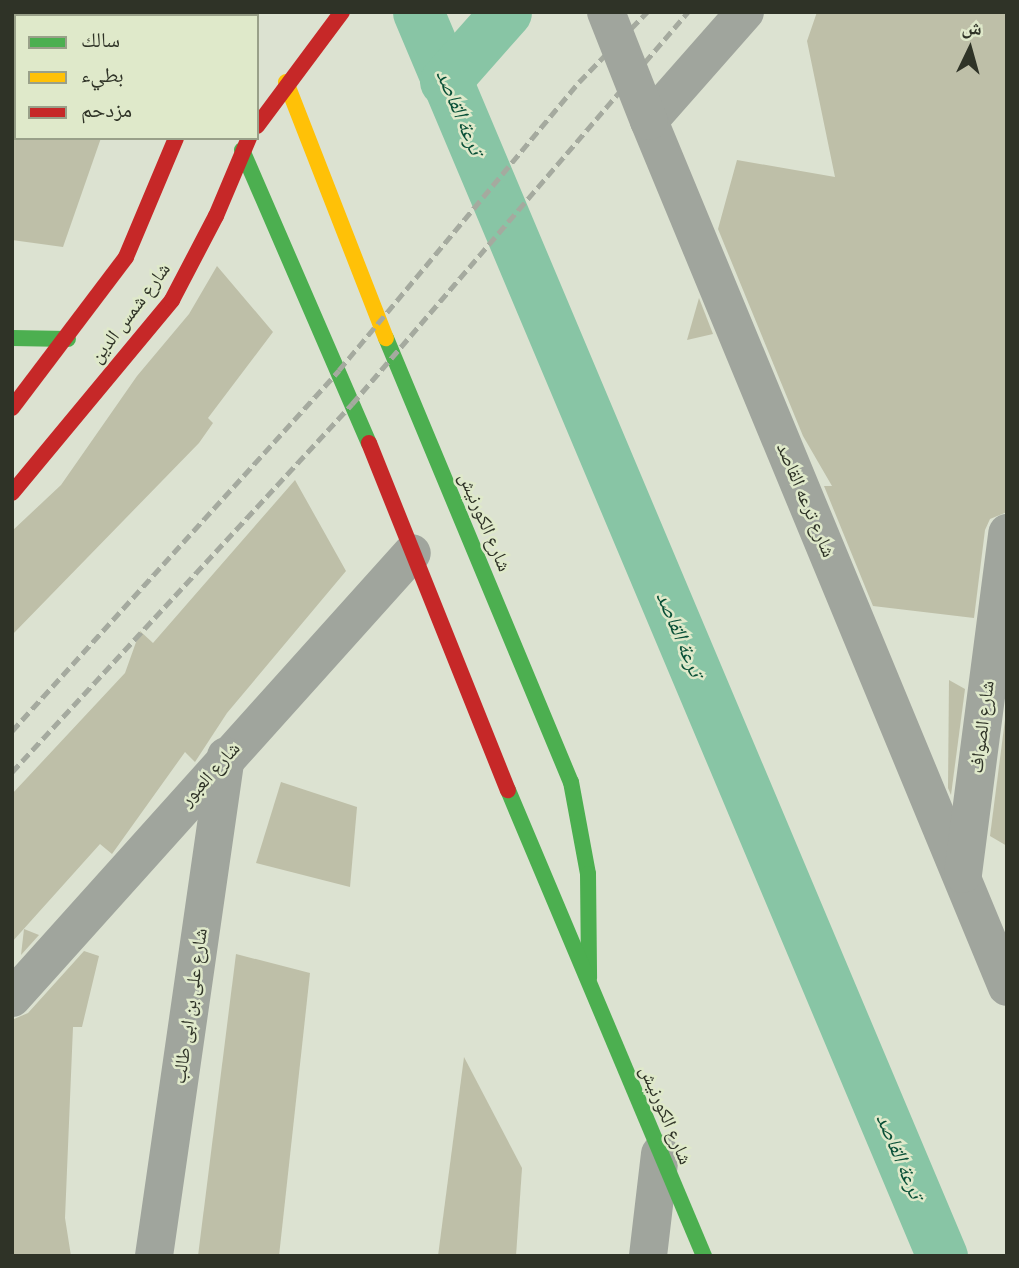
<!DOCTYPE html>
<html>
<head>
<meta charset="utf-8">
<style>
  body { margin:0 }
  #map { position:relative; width:1019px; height:1268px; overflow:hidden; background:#dce2d1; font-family:"Roboto Condensed","Noto Naskh Arabic",sans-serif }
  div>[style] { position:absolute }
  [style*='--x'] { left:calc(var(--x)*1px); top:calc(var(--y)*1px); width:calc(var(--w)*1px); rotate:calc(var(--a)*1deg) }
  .canal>* { height:51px; margin:-25.5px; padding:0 25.5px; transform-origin:25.5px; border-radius:25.5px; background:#88c5a5 }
  .building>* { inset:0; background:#bebfa8 }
  .street>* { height:38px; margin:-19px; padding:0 19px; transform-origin:19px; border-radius:19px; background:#a0a59d }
  .fast>* { height:16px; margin:-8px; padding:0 8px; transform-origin:8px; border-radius:8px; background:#4caf50 }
  .slow>* { height:16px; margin:-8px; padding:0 8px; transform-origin:8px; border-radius:8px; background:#ffc107 }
  .jam>* { height:16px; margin:-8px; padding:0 8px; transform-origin:8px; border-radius:8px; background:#c62828 }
  .rail>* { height:5px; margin-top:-2.5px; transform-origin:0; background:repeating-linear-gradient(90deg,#a5aa9f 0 10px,transparent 0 15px) }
  .street-bridge>* { height:38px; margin:-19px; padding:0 19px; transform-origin:19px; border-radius:19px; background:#a0a59d }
  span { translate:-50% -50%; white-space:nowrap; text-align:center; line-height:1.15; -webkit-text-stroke:5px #dfe9ca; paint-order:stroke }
  .street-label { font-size:19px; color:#2f3327 }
  .water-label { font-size:21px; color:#095037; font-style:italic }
  .frame { position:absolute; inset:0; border:14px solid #2f3327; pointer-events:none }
  .legend { position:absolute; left:14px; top:14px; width:245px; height:126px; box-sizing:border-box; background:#dfe9ca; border:2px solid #99a089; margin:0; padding:9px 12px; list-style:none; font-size:21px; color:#2f3327 }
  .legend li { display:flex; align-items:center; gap:14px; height:35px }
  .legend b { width:35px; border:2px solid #99a089 }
  .north { position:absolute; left:935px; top:14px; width:70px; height:70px; -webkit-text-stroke:5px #dfe9ca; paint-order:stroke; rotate:5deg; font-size:19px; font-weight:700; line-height:28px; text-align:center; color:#2f3327 }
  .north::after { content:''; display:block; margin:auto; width:24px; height:32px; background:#2f3327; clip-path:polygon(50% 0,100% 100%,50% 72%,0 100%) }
</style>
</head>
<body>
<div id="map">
  <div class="canal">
    <i style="--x:418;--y:12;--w:1350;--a:67.16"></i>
    <i style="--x:445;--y:81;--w:92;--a:-48.5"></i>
  </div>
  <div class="building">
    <i style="clip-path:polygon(817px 12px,1007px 12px,1007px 512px,990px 519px,985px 530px,974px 618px,873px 606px,824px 486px,832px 486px,803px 436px,718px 229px,737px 160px,835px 177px,807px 41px)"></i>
    <i style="clip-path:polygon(12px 138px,101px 138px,63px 247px,12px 240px)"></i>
    <i style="clip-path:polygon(217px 266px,273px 332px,208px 418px,213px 423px,199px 443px,12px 635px,12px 531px,61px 485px,137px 376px,189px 314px)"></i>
    <i style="clip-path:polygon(699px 298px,713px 334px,687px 340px)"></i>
    <i style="clip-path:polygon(295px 480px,346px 571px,227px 713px,195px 762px,185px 752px,112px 854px,100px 844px,12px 942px,12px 794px,125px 673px,140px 631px,153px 643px)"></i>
    <i style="clip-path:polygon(949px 680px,965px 689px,951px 795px,948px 788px)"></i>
    <i style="clip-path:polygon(1006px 712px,1007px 712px,1007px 846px,990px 836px)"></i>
    <i style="clip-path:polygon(281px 782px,357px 807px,350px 887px,256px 863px)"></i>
    <i style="clip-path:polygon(24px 929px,39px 935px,21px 955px)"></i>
    <i style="clip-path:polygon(84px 951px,99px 956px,82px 1027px,73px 1027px,65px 1218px,71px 1256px,12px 1256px,14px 1019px,28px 1013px)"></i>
    <i style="clip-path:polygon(236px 954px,310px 973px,279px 1256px,198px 1256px)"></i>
    <i style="clip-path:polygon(464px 1057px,522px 1168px,516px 1256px,438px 1256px)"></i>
  </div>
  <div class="street">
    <i style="--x:745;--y:12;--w:145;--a:131.4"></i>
    <i style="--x:649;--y:121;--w:937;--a:67.54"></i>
    <i style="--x:963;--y:874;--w:344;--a:-82.6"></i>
    <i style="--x:12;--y:998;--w:598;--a:-48.05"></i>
    <i style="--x:154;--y:1256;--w:505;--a:-81.81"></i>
    <i style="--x:648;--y:1256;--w:103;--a:-83.3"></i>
  </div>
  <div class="fast">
    <i style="--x:223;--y:16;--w:4;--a:-63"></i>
    <i style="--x:242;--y:150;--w:319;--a:66.6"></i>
    <i style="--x:12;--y:338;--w:56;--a:1"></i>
    <i style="--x:386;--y:338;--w:481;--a:67.4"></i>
    <i style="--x:571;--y:782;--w:94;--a:79.5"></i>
    <i style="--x:588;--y:874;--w:104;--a:89.4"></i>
    <i style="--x:508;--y:790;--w:506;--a:67.19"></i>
  </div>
  <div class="slow">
    <i style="--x:286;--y:82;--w:275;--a:68.7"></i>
  </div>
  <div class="jam">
    <i style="--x:178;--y:12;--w:4;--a:76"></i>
    <i style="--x:257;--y:126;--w:142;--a:-53.3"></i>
    <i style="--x:12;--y:408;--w:189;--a:-52.9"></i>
    <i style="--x:126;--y:257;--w:129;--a:-67.2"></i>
    <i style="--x:369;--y:443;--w:374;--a:68.2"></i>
    <i style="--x:12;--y:493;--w:251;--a:-50.3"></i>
    <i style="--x:172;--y:300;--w:95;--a:-62.4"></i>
    <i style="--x:216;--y:216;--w:85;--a:-67.1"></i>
  </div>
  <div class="rail">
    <i style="--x:12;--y:731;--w:487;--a:-47.8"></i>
    <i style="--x:339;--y:370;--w:375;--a:-50.2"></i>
    <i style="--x:579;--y:82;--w:98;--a:-45.8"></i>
    <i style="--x:12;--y:772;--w:501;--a:-47.26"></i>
    <i style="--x:352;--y:404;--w:516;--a:-49.4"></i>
  </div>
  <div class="street-bridge">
    <i style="--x:606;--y:12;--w:117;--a:68.5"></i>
  </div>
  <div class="street-label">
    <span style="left:130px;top:313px;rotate:-53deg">شارع شمس الدين</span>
    <span style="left:806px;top:500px;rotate:67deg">شارع ترعه القاصد</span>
    <span style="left:485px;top:522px;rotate:67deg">شارع الكورنيش</span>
    <span style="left:982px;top:727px;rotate:-83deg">شارع الصواف</span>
    <span style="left:210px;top:774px;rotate:-48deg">شارع العبور</span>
    <span style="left:190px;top:1006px;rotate:-82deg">شارع على بن ابى طالب</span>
    <span style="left:666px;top:1115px;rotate:67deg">شارع الكورنيش</span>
  </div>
  <div class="water-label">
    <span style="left:460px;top:112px;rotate:67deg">ترعة القاصد</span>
    <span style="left:680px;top:634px;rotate:67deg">ترعة القاصد</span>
    <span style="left:900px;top:1156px;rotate:67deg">ترعة القاصد</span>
  </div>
  <div class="frame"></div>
  <ul class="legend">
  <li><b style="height:9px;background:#4caf50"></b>سالك</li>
  <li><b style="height:9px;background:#ffc107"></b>بطيء</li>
  <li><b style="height:9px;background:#c62828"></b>مزدحم</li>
  </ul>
  <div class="north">ش</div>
</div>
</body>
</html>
